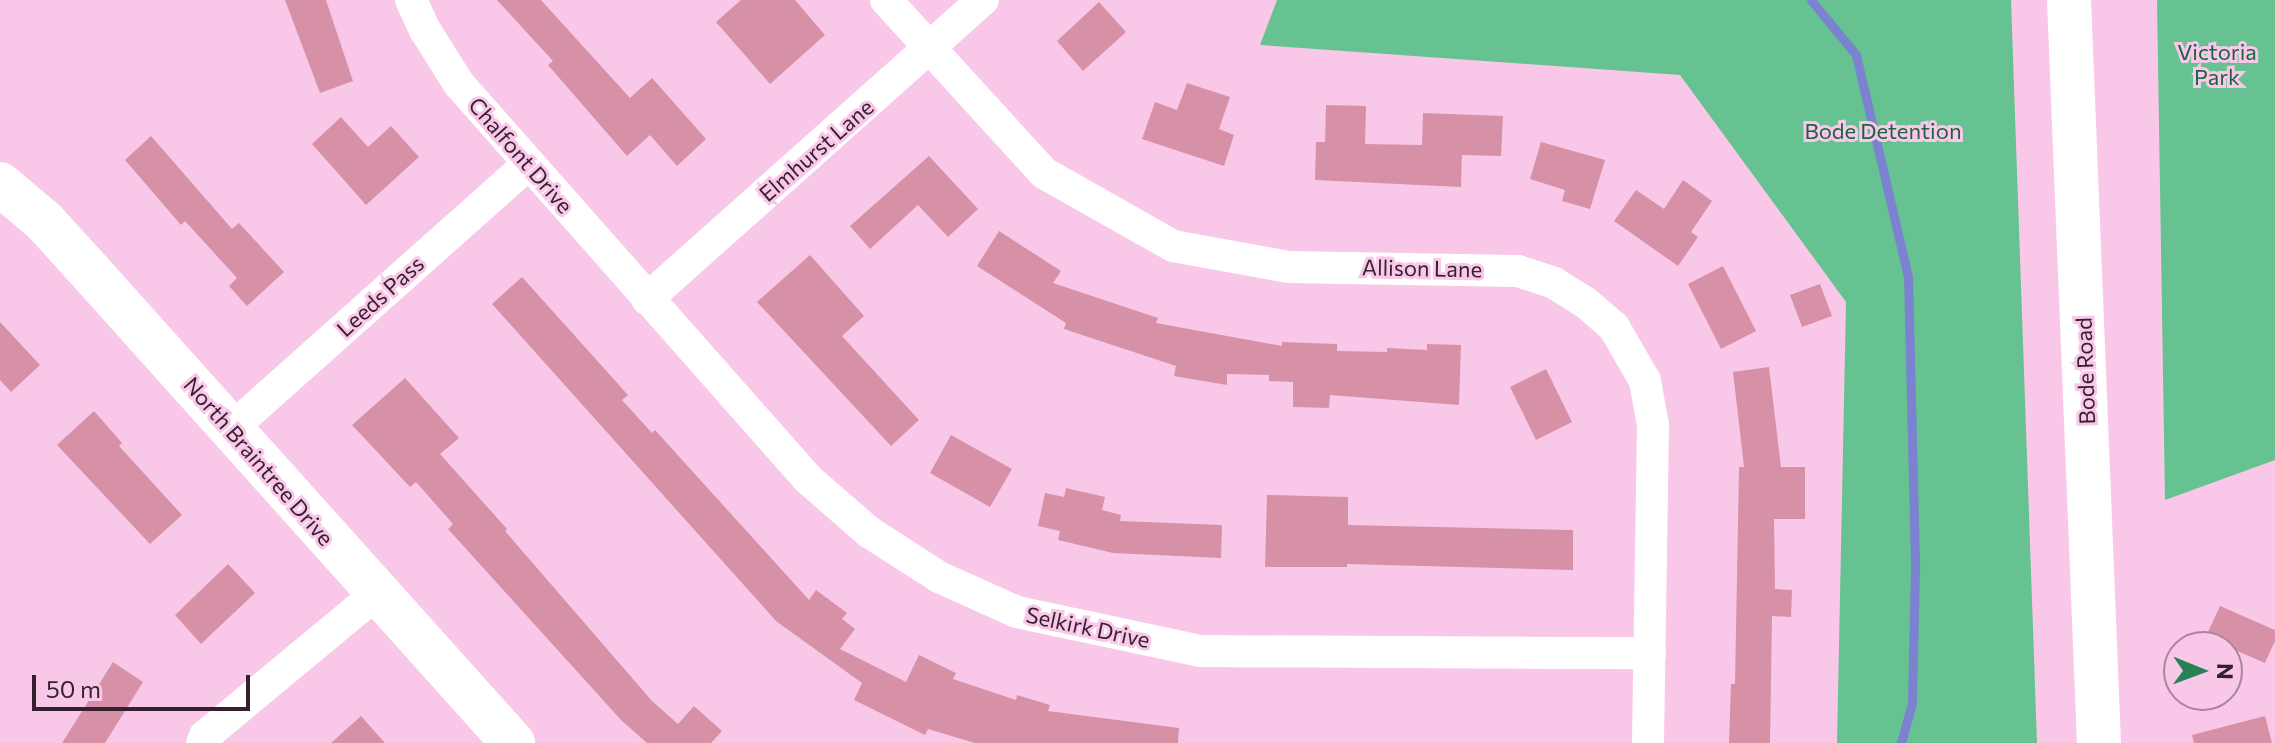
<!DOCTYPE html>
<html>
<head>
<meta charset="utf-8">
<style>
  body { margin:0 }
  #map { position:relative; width:2275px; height:743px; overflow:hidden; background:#f9c8e9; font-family:Commissioner,sans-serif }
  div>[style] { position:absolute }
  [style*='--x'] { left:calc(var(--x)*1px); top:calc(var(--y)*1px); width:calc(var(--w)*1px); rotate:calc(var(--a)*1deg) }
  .green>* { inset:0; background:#66c291 }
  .stream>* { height:9px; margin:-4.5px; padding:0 4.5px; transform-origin:4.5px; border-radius:4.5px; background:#7b82d0 }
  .building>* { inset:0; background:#d691a7 }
  .street>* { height:32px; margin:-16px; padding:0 16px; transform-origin:16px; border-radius:16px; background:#fff }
  .secondary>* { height:44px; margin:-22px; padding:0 22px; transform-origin:22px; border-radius:22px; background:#fff }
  span { translate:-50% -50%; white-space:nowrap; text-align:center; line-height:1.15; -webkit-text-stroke:6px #f9c8e9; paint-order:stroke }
  .park-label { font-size:22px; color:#1d6241 }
  .street-label { font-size:22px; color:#361f2f }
  .north { position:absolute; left:2163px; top:631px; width:80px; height:80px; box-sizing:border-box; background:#f9c8e9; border:2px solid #ab849f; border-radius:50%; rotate:91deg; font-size:22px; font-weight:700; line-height:32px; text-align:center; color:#361f2f }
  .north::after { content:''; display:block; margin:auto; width:28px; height:36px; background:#278156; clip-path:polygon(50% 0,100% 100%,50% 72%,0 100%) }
  .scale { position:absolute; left:32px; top:675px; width:218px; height:36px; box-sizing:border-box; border:4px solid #361f2f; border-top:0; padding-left:10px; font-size:24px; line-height:28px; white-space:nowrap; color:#361f2f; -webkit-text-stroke:6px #f9c8e9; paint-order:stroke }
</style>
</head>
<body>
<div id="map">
  <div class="green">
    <i style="clip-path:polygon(1277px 0,2011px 0,2037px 743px,1837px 743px,1846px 302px,1680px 75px,1260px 45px)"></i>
    <i style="clip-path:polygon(2157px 0,2275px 0,2275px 460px,2165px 500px)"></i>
  </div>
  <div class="stream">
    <i style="--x:1811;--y:0;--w:71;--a:50.7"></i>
    <i style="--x:1856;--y:55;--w:227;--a:76.8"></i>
    <i style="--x:1908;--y:276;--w:293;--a:88.6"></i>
    <i style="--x:1915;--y:569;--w:134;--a:91.3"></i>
    <i style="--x:1912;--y:703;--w:41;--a:105.4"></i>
  </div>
  <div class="building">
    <i style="clip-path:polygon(285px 0,326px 0,353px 81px,320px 93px)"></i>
    <i style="clip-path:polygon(497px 0,541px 0,630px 98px,652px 78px,706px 139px,677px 166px,650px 135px,627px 156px,548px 65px,553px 61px)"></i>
    <i style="clip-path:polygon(741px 0,795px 0,825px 35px,770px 84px,716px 22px)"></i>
    <i style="clip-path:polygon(1099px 2px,1126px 32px,1083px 71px,1057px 41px)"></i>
    <i style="clip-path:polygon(1187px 83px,1230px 97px,1219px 129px,1234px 135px,1224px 166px,1142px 139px,1155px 102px,1177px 110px)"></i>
    <i style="clip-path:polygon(1326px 105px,1366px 106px,1365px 144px,1422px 145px,1423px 113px,1503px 116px,1501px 156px,1462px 155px,1461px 187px,1315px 180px,1316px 142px,1325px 142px)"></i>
    <i style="clip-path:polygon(341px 117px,368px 147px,391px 126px,419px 157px,366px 205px,312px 144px)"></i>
    <i style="clip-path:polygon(151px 136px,232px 229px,239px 223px,284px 272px,247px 306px,229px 286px,237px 278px,185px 221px,181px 225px,125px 160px)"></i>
    <i style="clip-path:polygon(1541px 142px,1605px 160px,1590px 209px,1562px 201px,1565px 190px,1530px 179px)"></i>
    <i style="clip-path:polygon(929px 156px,978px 209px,948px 237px,918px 205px,870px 249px,850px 226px)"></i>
    <i style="clip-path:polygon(1683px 180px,1712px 201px,1691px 232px,1698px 237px,1678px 266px,1614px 221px,1636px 190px,1664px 209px)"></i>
    <i style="clip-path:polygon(999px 231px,1061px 271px,1053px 283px,1158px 318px,1156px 323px,1282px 346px,1282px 342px,1337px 344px,1337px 351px,1387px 352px,1387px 348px,1427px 350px,1427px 344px,1461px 345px,1459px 405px,1330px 395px,1329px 408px,1293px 407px,1293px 382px,1269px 381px,1269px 375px,1227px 374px,1227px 385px,1174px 376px,1176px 366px,1064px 329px,1066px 323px,977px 266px)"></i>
    <i style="clip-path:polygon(810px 255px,864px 316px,842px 336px,919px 420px,891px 446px,757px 302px)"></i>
    <i style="clip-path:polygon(1723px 266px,1756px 331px,1721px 349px,1688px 284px)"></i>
    <i style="clip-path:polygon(522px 277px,628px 395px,622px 400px,652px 433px,655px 430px,809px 600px,816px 590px,847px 613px,842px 619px,855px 629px,840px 649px,906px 682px,919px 655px,956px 673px,953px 679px,1016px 700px,1017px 695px,1050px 705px,1048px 711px,1179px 728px,1178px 743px,975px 743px,928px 729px,925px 735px,854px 700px,862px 683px,776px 621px,492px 304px)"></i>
    <i style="clip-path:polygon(1820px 284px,1832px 316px,1802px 327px,1790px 295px)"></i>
    <i style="clip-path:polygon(0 322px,40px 365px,11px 392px,0 380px)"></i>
    <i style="clip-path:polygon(1769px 367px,1781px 467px,1805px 467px,1805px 519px,1774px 519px,1775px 589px,1792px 590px,1791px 617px,1772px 616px,1770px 743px,1729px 743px,1731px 684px,1735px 684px,1739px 467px,1744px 467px,1733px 372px)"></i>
    <i style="clip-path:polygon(1546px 369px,1572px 422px,1536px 440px,1510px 387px)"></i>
    <i style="clip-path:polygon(405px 378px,459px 438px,440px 454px,507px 529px,505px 531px,652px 701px,678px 724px,694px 706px,722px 731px,711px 743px,647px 743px,621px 720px,448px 529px,453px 524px,416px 482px,410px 487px,352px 425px)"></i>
    <i style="clip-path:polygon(94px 411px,122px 443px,119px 446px,182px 515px,150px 544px,57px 445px)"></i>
    <i style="clip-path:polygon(951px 435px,1012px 469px,990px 507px,930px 473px)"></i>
    <i style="clip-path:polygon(1066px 488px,1105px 497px,1102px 510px,1121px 515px,1120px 521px,1222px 525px,1221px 558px,1113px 553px,1058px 540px,1060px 531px,1038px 526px,1045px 493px,1064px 497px)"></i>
    <i style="clip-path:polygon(1267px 495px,1348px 497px,1348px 525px,1573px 530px,1573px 570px,1347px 564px,1347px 567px,1265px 567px)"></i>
    <i style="clip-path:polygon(228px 564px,255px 593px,201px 644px,175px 615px)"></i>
    <i style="clip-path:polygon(2220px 606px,2275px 630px,2275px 641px,2265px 663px,2228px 647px,2201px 647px)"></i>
    <i style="clip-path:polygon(113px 662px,143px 682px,105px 743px,62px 743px)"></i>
    <i style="clip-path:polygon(361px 716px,385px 743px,331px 743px)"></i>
    <i style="clip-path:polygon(2265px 716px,2272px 743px,2194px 743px,2192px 735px)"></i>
  </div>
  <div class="street">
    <i style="--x:411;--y:0;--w:33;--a:65"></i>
    <i style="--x:425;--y:30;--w:64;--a:57.8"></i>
    <i style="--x:459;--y:84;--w:527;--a:48.54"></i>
    <i style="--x:808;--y:479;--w:81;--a:41"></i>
    <i style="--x:869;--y:532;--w:83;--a:32.7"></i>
    <i style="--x:939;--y:577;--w:85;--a:24.2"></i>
    <i style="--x:1017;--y:612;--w:187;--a:12"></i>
    <i style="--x:1200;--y:651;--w:450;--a:0.3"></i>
    <i style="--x:886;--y:0;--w:234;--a:47.6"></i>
    <i style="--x:1044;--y:173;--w:148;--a:29.5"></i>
    <i style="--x:1173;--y:246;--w:118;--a:10.3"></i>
    <i style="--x:1289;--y:267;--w:229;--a:1"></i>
    <i style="--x:1518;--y:271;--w:38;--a:18"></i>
    <i style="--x:1554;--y:283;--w:36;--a:32"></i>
    <i style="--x:1585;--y:302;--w:38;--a:41"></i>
    <i style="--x:1614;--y:327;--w:62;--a:60.1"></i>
    <i style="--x:1645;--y:381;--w:45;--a:79.7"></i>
    <i style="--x:1653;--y:425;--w:318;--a:90.9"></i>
    <i style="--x:647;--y:299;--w:450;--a:-41.7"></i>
    <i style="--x:232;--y:428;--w:397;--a:-41.7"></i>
    <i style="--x:202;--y:743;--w:8;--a:-67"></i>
    <i style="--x:205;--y:736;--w:222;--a:-39.7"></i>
  </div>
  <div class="secondary">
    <i style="--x:2069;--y:0;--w:744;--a:87.69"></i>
    <i style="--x:0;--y:184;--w:57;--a:40.1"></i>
    <i style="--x:44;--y:221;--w:61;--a:47.7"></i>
    <i style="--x:85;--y:266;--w:641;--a:48.1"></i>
  </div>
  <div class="park-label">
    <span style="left:2217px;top:64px">Victoria<br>Park</span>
    <span style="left:1883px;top:131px">Bode Detention</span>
  </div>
  <div class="street-label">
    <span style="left:816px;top:150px;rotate:-41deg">Elmhurst Lane</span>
    <span style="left:521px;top:155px;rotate:49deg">Chalfont Drive</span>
    <span style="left:1422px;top:268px;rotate:1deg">Allison Lane</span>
    <span style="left:380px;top:296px;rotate:-42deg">Leeds Pass</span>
    <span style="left:2085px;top:371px;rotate:-92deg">Bode Road</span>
    <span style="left:259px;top:461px;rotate:49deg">North Braintree Drive</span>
    <span style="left:1088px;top:627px;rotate:12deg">Selkirk Drive</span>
  </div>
  <div class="north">N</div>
  <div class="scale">50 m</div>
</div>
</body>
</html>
